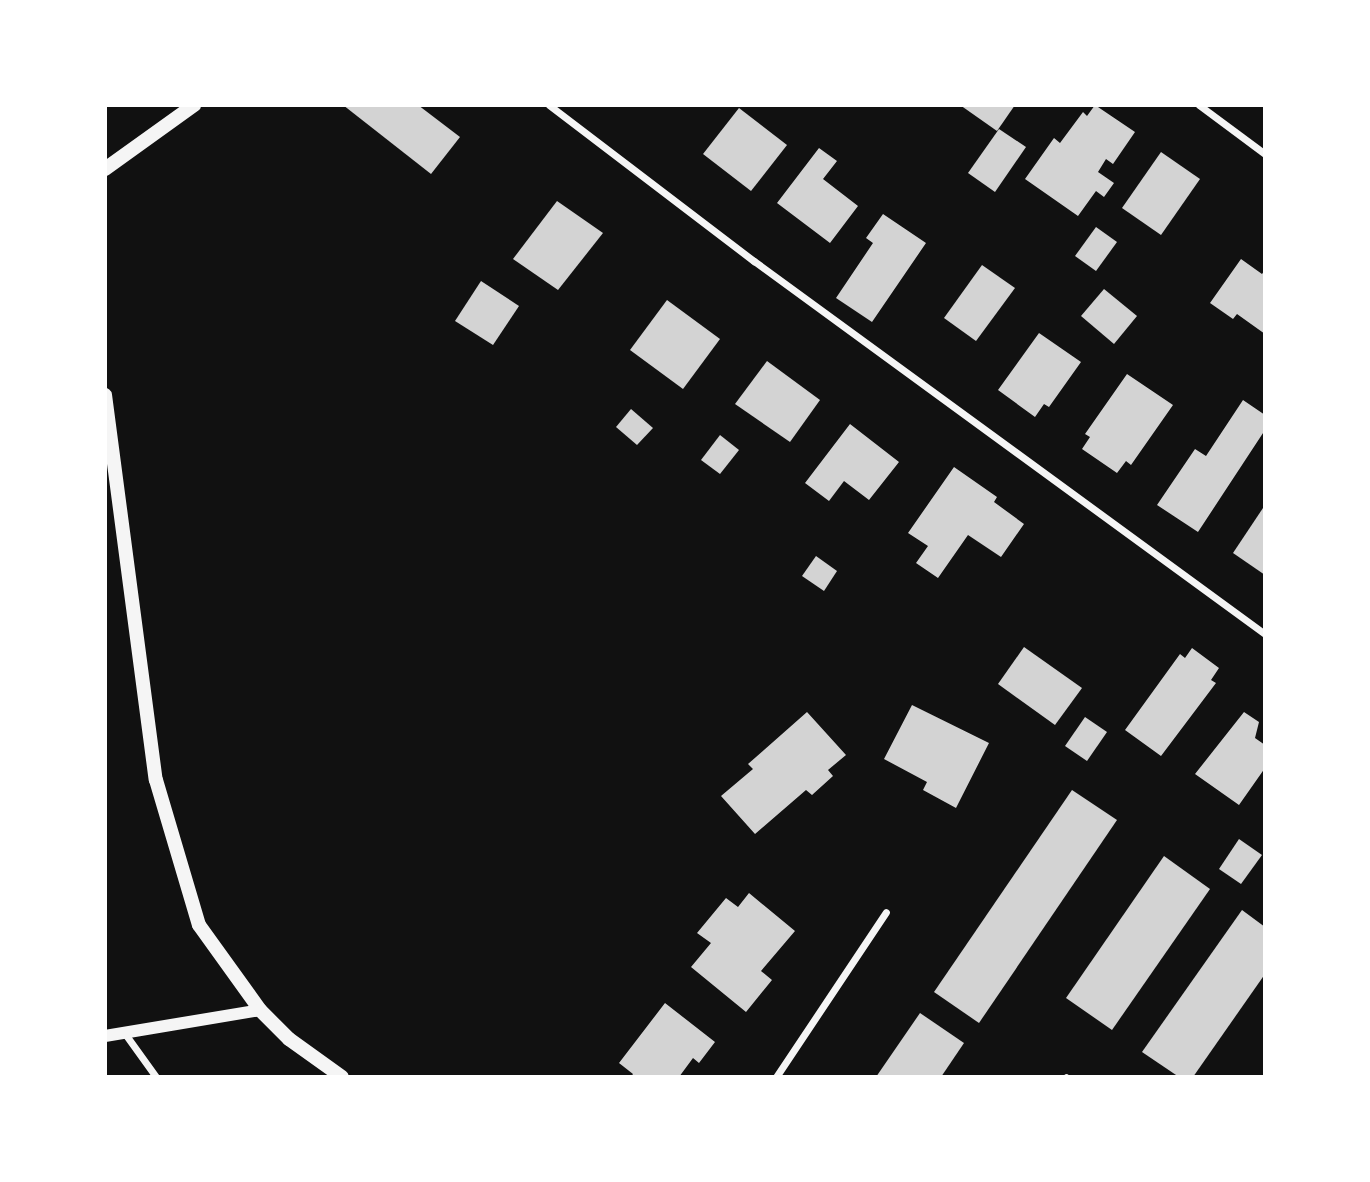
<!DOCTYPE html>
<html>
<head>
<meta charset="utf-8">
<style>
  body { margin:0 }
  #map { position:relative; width:1370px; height:1182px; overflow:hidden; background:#111; font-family:Karla,sans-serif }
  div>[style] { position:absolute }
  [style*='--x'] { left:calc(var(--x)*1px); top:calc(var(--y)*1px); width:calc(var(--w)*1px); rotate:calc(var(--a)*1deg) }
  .building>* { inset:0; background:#d3d3d3 }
  .service>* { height:5px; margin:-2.5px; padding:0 2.5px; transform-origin:2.5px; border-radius:2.5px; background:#f5f5f5 }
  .minor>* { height:7px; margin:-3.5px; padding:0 3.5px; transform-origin:3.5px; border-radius:3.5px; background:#f5f5f5 }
  .tertiary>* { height:12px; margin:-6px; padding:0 6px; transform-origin:6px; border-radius:6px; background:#f5f5f5 }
  .secondary>* { height:14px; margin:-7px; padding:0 7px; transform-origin:7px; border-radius:7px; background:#f5f5f5 }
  span { translate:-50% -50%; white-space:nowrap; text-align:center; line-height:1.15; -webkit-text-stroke:5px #fff; paint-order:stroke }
  .frame { position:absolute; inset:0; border:107px solid #fff; pointer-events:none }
</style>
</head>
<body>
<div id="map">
  <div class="building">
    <i style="clip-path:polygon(343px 105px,418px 105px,460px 137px,431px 174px)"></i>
    <i style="clip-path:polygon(960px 105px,1015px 105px,997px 131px)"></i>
    <i style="clip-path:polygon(1095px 105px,1135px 132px,1113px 164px,1106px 159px,1098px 172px,1114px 183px,1104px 197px,1096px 191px,1078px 216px,1025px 179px,1054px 138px,1060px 143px,1083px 112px,1087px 116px)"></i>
    <i style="clip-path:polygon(739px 108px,787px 145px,751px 191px,703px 154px)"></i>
    <i style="clip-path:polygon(999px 129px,1026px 147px,995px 192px,968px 173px)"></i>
    <i style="clip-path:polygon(819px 148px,837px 161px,823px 179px,858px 206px,830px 243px,777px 203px)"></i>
    <i style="clip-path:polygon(1161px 152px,1200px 179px,1161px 235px,1122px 208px)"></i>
    <i style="clip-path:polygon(557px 201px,603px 233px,558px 290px,513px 259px)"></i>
    <i style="clip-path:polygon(883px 214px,926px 243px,872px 322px,836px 298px,873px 243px,866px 238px)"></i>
    <i style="clip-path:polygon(1096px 227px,1117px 242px,1096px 271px,1075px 256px)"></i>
    <i style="clip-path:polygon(1241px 259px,1262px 274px,1265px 270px,1265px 334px,1237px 314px,1233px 319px,1210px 303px)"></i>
    <i style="clip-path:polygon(982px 265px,1015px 288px,976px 341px,944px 318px)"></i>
    <i style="clip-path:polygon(481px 281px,519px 306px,493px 345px,455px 321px)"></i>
    <i style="clip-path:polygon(1104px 289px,1137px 316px,1114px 344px,1081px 316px)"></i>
    <i style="clip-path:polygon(667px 300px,720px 339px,683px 389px,630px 350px)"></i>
    <i style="clip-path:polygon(1039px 333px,1081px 362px,1049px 407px,1044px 404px,1035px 417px,998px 390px)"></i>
    <i style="clip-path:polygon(767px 361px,820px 400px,790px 442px,735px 404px)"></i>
    <i style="clip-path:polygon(1127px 374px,1173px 405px,1131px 465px,1126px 461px,1117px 473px,1082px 449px,1090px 437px,1085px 434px)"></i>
    <i style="clip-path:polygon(1243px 400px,1265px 415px,1265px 430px,1198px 532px,1157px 505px,1195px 449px,1206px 456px)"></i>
    <i style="clip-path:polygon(631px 409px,653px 428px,637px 445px,616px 427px)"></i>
    <i style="clip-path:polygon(850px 424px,899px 462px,869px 500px,844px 481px,829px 501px,805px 483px)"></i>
    <i style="clip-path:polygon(720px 435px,739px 450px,720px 474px,701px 460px)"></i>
    <i style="clip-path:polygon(954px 467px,997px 497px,994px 502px,1024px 524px,1001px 557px,968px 535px,938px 578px,916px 563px,928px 546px,908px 533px)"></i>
    <i style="clip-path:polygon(1265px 505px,1265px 575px,1233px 553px)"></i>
    <i style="clip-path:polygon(816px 556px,837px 571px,824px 591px,802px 576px)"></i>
    <i style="clip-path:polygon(1024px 647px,1082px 688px,1055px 725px,998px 684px)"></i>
    <i style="clip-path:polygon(1192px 648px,1219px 668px,1211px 680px,1216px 683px,1161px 756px,1125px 730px,1180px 654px,1185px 658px)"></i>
    <i style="clip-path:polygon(912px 705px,989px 743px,956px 808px,923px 790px,927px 782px,884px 759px)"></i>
    <i style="clip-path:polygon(807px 712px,846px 755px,828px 770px,833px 776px,812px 795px,806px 790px,755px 834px,721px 796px,753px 769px,748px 764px)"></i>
    <i style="clip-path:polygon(1244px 712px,1259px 722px,1255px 738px,1265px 745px,1265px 768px,1239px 805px,1195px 774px)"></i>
    <i style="clip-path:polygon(1085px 717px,1107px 732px,1087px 761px,1065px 746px)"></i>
    <i style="clip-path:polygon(1072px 790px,1117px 820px,979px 1023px,934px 992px)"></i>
    <i style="clip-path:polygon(1239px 839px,1262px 855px,1241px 884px,1219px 869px)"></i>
    <i style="clip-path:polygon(1164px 856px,1210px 889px,1112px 1030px,1066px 998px)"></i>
    <i style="clip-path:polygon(749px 893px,795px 931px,761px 971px,772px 980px,746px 1012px,691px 967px,711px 943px,697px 933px,726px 898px,738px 907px)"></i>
    <i style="clip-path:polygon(1242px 910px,1265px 927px,1265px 974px,1193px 1077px,1179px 1077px,1142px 1052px)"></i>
    <i style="clip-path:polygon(665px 1003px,715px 1042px,699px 1063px,693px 1058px,679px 1077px,631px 1077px,633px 1074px,619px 1063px)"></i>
    <i style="clip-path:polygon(920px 1013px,964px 1043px,941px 1077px,876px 1077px)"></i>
  </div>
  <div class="service">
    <i style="--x:1066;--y:1077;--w:1;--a:-90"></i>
  </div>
  <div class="minor">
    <i style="--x:549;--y:105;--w:258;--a:37.3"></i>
    <i style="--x:754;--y:261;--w:633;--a:36.13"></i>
    <i style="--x:1199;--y:105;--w:82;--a:36.6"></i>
    <i style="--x:123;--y:1031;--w:57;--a:54.3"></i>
    <i style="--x:776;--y:1077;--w:198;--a:-56.3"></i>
  </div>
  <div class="tertiary">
    <i style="--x:105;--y:1036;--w:157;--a:-9.5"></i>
  </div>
  <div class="secondary">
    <i style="--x:105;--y:169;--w:110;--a:-35.7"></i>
    <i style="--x:105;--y:395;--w:388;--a:82.5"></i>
    <i style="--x:156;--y:780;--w:151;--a:73.5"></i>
    <i style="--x:199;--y:925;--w:105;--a:54.3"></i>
    <i style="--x:260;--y:1010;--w:41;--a:45"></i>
    <i style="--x:289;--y:1039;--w:65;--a:35.6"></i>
  </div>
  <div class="frame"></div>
</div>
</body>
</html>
